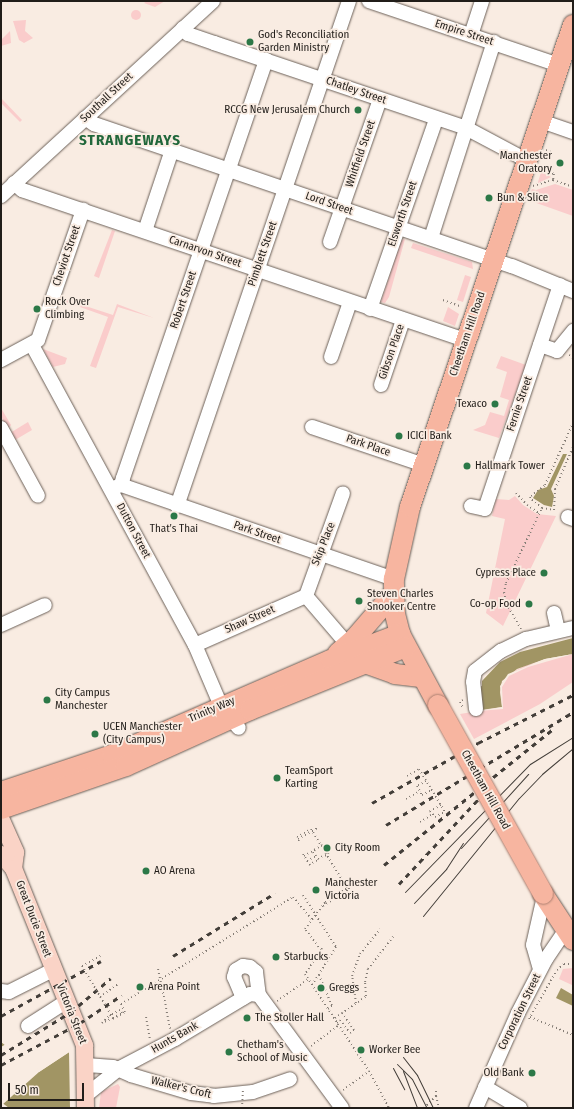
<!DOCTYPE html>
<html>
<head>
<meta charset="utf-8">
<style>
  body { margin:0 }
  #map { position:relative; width:574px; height:1109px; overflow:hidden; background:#f9ece2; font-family:"Fira Sans Condensed",sans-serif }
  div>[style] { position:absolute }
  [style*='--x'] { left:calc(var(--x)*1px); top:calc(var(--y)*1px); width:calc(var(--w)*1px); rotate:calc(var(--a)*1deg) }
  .green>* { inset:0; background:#facccb }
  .round { border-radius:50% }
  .water>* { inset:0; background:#a19564 }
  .pier>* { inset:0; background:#f9ece2 }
  .path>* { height:2px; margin-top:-1px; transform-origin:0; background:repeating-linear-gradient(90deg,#857d76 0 1px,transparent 0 4px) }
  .roads { filter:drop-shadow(0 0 1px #6c6159) drop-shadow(0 0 1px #6c6159) }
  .minor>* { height:14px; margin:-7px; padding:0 7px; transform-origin:7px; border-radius:7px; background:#fff }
  .major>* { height:17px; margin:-8.5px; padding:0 8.5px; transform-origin:8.5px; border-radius:8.5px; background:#fad3c6 }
  .highway>* { height:20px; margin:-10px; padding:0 10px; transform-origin:10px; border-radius:10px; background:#f7b5a0 }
  .tram>* { height:1px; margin:-0.5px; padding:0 0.5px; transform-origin:0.5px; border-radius:0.5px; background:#433e39 }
  .rail>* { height:3px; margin-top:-1.5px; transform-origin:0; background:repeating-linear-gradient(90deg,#433e39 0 5px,transparent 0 10px) }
  .path-bridge>* { height:2px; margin-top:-1px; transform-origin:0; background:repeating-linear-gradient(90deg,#857d76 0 1px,transparent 0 4px) }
  .bridges { filter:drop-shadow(0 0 1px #ac8071) drop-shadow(0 0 1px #ac8071) }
  .highway-bridge>* { height:20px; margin:-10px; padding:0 10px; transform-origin:10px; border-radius:10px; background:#f7b5a0 }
  .dots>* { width:11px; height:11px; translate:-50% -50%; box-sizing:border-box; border:2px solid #f9ece2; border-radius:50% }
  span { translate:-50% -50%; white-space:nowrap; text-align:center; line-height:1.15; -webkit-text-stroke:3.5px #f9ece2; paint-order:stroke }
  .street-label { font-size:11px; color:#211d19 }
  .poi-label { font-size:11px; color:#211d19 }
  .left { translate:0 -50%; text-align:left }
  .right { translate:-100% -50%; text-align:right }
  .district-label { font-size:15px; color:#21673b; font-weight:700; letter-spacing:1px }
  .frame { position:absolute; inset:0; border:2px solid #211d19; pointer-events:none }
  .scale { position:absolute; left:8px; top:1083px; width:76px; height:18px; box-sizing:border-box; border:2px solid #211d19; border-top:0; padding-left:5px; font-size:12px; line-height:14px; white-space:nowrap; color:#211d19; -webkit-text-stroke:3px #f9ece2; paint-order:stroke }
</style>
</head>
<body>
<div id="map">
  <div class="green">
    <i style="clip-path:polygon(147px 1px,165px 1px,155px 7px,144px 3px)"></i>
    <i class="round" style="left:131px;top:10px;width:10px;height:10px"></i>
    <i style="clip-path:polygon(26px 20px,25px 31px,33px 38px,24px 43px,19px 40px,13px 21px)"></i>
    <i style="clip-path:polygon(10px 31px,11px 43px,1px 46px,1px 40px)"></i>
    <i style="clip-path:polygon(1px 98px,22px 120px,20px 122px,1px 103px)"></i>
    <i style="clip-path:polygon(541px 172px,551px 177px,538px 183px,538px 182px)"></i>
    <i style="clip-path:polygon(555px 184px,573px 190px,573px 216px,528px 200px,532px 189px,536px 190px)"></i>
    <i style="clip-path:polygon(112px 230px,115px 231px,99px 278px,94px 276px)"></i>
    <i style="clip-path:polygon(405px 239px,389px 297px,385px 303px,381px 302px,401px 240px)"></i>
    <i style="clip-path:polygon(413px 243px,472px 262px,473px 269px,411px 248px)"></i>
    <i style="clip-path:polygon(465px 275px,471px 277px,463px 302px,457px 300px)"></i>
    <i style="clip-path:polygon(67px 300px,113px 315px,117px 304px,154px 318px,118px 307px,96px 368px,90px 366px,108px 317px,66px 302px)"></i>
    <i style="clip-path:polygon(448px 307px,459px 314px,455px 326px,443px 321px)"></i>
    <i style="clip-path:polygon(43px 349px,67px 358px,65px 364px,53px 367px)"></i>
    <i style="clip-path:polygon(501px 356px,526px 365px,499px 438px,473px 430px,485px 425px,490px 412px,504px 416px,509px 400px,500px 397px,507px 372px,496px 368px)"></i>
    <i style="clip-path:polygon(1px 408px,11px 425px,8px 429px,1px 416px)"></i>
    <i style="clip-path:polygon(28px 422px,32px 430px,15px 440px,10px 433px)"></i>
    <i style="clip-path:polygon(515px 496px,523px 505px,537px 514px,556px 516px,503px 626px,486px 613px,505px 519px,492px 516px,496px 499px,509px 500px)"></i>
    <i style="clip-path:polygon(573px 654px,573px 682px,540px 704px,474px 739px,460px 714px,502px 707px,500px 686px,508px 674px,527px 665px)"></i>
    <i style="clip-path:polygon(573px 968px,572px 985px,559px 979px,563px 969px)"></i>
    <i style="clip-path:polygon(118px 1084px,120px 1087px,116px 1108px,99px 1108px,101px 1092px)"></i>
  </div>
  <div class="water">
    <i style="clip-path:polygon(563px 454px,567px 454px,551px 489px,554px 496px,552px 507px,544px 505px,533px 498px,538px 490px,547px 487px)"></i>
    <i style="clip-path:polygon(573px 638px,573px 654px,545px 659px,517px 669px,502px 681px,500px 692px,502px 707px,481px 710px,478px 687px,482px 686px,482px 681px,500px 662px,520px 652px)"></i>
    <i style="clip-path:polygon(561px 988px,573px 995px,573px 1006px,556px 998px)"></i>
    <i style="clip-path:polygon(1px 1042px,39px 1072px,69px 1052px,70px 1108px,9px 1108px,1px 1102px)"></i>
  </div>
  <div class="pier">
    <i style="clip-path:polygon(573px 654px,528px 667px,509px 676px,502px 687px,503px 709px,479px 711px,502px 707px,500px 686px,508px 674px,545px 659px)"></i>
    <i style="clip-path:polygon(6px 1044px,39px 1070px,68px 1051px,71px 1051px,39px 1072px,2px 1105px,1px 1047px)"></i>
  </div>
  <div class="path">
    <i style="--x:546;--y:150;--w:5;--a:22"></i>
    <i style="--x:541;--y:169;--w:14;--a:21"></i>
    <i style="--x:554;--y:174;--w:6;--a:99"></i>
    <i style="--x:533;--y:186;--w:21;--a:-17"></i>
    <i style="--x:553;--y:180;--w:21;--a:19"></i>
    <i style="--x:443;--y:300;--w:20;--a:20"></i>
    <i style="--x:569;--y:355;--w:5;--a:37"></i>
    <i style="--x:516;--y:493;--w:16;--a:47"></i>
    <i style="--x:527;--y:505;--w:14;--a:34"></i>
    <i style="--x:542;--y:508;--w:16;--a:-140"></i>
    <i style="--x:530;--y:498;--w:2;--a:-63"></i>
    <i style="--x:531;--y:496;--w:18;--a:-38"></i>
    <i style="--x:545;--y:485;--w:68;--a:-65.7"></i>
    <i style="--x:521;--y:629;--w:28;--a:-120"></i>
    <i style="--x:507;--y:605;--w:12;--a:-104"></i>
    <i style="--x:504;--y:593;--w:10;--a:-79"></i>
    <i style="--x:506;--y:583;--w:83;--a:-64.4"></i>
    <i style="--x:542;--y:508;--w:12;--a:9"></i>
    <i style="--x:554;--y:510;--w:21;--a:-87"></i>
    <i style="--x:555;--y:489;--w:46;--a:-66.8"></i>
    <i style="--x:463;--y:700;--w:4;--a:146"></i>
    <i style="--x:460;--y:702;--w:7;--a:63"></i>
    <i style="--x:407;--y:776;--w:14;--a:-30"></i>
    <i style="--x:426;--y:781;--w:10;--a:151"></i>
    <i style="--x:417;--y:786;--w:10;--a:61"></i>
    <i style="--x:422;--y:795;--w:11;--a:-27"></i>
    <i style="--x:406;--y:799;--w:16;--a:-30"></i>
    <i style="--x:441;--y:805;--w:13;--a:151"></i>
    <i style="--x:430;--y:811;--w:8;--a:50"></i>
    <i style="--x:435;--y:817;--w:11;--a:-27"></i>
    <i style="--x:420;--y:822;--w:15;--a:-32"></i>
    <i style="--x:298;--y:839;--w:21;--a:-29"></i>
    <i style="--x:316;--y:829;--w:3;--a:-90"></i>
    <i style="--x:299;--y:841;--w:4;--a:-117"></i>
    <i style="--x:297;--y:837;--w:16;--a:-30"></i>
    <i style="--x:315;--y:850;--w:3;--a:135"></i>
    <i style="--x:313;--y:852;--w:9;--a:54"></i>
    <i style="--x:318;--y:859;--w:9;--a:-32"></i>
    <i style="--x:325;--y:852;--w:4;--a:-27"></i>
    <i style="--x:303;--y:854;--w:15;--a:58"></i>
    <i style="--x:304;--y:856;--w:21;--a:-31"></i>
    <i style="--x:322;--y:845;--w:9;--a:36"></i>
    <i style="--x:325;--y:856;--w:4;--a:-34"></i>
    <i style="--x:328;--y:854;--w:4;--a:-76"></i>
    <i style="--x:307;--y:861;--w:10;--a:-29"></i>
    <i style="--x:309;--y:865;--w:12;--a:-31"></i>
    <i style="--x:323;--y:906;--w:31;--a:-33"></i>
    <i style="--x:349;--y:889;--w:8;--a:-97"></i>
    <i style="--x:348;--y:881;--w:5;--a:143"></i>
    <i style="--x:322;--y:948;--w:31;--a:123"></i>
    <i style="--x:305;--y:974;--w:116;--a:56.6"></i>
    <i style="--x:369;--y:1071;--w:42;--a:61.6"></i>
    <i style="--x:321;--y:950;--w:26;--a:-127"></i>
    <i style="--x:305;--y:929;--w:34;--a:-53"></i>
    <i style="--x:325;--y:902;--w:26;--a:-32"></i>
    <i style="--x:82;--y:966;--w:21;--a:-29"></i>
    <i style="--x:319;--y:975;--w:34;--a:67"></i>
    <i style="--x:332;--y:1006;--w:5;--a:143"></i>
    <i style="--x:312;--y:985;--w:45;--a:-57.7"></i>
    <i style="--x:100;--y:997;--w:22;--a:-36"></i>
    <i style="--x:277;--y:1001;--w:38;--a:-35"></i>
    <i style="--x:356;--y:1003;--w:27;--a:-98"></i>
    <i style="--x:352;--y:976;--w:23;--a:-70"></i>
    <i style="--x:360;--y:954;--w:32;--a:-51"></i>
    <i style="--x:166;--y:1008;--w:21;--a:79"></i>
    <i style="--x:146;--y:1017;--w:22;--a:80"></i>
    <i style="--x:530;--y:1017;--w:47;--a:22.7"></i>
    <i style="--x:113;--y:1018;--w:10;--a:-29"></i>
    <i style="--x:122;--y:1013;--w:4;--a:-124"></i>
    <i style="--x:120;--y:1010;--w:11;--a:153"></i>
    <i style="--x:110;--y:1015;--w:5;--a:53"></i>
    <i style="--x:113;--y:1019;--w:14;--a:-30"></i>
    <i style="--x:125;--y:1012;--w:9;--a:-117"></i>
    <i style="--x:121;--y:1004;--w:203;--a:-31.9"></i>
    <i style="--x:293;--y:897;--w:30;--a:50"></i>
    <i style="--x:335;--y:1018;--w:38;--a:-35"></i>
    <i style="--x:366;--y:996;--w:14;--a:-94"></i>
    <i style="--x:365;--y:982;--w:13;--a:-77"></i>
    <i style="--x:368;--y:969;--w:41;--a:-52"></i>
    <i style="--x:529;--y:1019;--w:56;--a:-60.3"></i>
    <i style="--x:557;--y:970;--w:9;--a:-41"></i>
    <i style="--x:564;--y:964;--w:9;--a:0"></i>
    <i style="--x:337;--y:1023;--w:4;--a:-45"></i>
    <i style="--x:340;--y:1020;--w:16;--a:52"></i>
    <i style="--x:350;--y:1033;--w:5;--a:-37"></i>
    <i style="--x:354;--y:1030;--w:21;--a:-125"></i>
    <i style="--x:311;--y:1046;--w:35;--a:-37"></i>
    <i style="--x:343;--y:1090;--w:32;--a:-36"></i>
    <i style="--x:436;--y:1096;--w:12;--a:76"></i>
    <i style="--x:424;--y:1108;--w:17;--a:-45"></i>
    <i style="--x:436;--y:1096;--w:8;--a:-90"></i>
  </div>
  <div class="roads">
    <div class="minor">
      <i style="--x:369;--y:1;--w:200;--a:18.6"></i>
      <i style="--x:183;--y:28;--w:8;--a:50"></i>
      <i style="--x:188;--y:34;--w:28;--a:19"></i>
      <i style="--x:214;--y:43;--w:266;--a:18.6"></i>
      <i style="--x:466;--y:128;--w:70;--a:28"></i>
      <i style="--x:471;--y:35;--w:36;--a:-72"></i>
      <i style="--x:85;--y:118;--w:11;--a:34"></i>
      <i style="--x:94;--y:124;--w:441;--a:18.8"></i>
      <i style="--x:512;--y:266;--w:66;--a:22.3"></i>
      <i style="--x:541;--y:121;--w:34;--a:19"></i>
      <i style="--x:14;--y:183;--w:11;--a:41"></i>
      <i style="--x:22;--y:190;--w:469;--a:18.7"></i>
      <i style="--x:1;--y:196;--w:288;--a:-42.6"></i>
      <i style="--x:145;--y:231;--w:85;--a:-71.6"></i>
      <i style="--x:431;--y:238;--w:206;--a:-72.2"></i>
      <i style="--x:330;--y:242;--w:151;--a:-70.7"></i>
      <i style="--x:370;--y:309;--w:201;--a:-70.8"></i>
      <i style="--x:32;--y:345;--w:341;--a:61.5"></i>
      <i style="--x:195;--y:645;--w:66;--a:66.9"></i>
      <i style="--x:221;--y:706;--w:28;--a:51"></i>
      <i style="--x:540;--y:345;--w:18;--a:19"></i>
      <i style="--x:557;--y:351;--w:26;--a:-51"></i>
      <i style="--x:331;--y:357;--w:58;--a:-70.9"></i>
      <i style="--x:1;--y:360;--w:42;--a:-28.4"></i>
      <i style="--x:38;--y:340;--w:138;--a:-70.9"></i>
      <i style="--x:381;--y:385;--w:69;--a:-71.3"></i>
      <i style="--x:312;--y:427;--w:118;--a:18.7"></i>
      <i style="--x:1;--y:428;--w:77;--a:61.4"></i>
      <i style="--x:121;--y:485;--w:289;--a:19"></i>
      <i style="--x:111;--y:489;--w:11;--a:-22"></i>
      <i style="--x:121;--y:485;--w:7;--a:-74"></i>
      <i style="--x:123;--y:478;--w:442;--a:-71.1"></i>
      <i style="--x:177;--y:506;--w:533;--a:-71.19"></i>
      <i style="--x:471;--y:506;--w:14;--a:12"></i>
      <i style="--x:485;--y:509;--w:236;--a:-71.5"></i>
      <i style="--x:568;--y:517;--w:5;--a:22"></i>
      <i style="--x:306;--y:596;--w:109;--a:-70.2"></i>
      <i style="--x:306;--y:596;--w:65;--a:49.4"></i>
      <i style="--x:554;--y:613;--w:17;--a:77"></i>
      <i style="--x:1;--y:625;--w:48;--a:-24.4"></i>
      <i style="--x:195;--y:645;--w:121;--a:-23.8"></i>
      <i style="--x:476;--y:709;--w:27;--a:-96"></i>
      <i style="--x:473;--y:682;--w:11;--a:-80"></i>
      <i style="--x:475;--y:671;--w:33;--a:-38"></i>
      <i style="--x:501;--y:651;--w:28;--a:-26"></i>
      <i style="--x:526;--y:639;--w:48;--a:-13.2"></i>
      <i style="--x:540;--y:969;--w:25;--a:-106"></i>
      <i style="--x:533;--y:945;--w:50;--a:-77.3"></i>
      <i style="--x:1;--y:991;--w:8;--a:7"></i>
      <i style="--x:9;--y:992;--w:49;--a:-26.6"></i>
      <i style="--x:259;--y:995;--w:140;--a:53.7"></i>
      <i style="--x:243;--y:998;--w:23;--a:-113"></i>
      <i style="--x:234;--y:977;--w:7;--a:-74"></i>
      <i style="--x:236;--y:970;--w:8;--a:-30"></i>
      <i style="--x:243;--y:966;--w:7;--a:8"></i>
      <i style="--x:250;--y:967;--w:8;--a:40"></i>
      <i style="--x:256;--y:972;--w:23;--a:83"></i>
      <i style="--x:28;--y:1026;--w:46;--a:-32.7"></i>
      <i style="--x:86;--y:1065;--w:27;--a:4"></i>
      <i style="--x:113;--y:1067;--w:20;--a:24"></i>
      <i style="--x:131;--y:1075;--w:63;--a:16.7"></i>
      <i style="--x:191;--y:1093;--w:23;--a:7"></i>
      <i style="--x:214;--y:1096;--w:39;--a:-6"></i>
      <i style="--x:253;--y:1092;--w:39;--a:-19"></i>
      <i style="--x:485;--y:1087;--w:41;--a:31"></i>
      <i style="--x:85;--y:1096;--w:45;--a:-38.7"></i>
      <i style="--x:120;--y:1068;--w:62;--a:-27.8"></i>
      <i style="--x:175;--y:1039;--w:87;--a:-31"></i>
      <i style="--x:250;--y:994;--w:9;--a:6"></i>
      <i style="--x:476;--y:1108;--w:104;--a:-66.1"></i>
      <i style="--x:518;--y:1013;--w:61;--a:-62.6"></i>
      <i style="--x:546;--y:959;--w:34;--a:-56"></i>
    </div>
    <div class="major">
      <i style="--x:1;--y:820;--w:35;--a:66"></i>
      <i style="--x:15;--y:852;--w:16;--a:97"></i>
      <i style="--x:1;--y:854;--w:18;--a:49"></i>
      <i style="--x:13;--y:868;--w:191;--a:68.1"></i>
      <i style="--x:84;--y:1045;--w:63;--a:89.1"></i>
    </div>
    <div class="highway">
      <i style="--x:338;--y:653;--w:23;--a:-41"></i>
      <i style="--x:355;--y:638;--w:60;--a:-49.1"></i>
      <i style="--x:368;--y:664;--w:29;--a:20"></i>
      <i style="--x:395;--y:674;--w:26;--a:7"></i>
      <i style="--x:438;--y:705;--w:81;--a:-118.2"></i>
      <i style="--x:400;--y:634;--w:21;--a:-104"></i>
      <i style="--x:395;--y:614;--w:35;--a:-92"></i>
      <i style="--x:394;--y:579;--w:74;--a:-77.5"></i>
      <i style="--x:410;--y:507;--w:509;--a:-71.32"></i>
      <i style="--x:1;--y:792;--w:117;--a:-18.4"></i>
      <i style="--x:112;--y:755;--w:239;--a:-23.5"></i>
      <i style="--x:331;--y:660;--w:74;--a:-20.6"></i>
      <i style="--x:1;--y:809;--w:132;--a:-19"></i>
      <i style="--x:126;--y:766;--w:136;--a:-24.3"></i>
      <i style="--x:250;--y:710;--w:168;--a:-22"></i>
      <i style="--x:543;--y:894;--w:55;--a:56.9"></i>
    </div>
  </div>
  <div class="tram">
    <i style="--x:461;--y:848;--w:100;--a:-47.8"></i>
    <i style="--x:405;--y:892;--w:179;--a:-45.7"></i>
    <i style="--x:530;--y:764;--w:51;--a:-32.1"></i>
    <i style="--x:414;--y:903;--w:47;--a:-46.7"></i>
    <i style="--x:446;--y:869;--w:31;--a:-57"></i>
    <i style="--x:423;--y:916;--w:152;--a:-50.9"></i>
    <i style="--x:519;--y:798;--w:33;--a:-46"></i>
    <i style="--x:542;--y:774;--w:40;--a:-40"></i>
    <i style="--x:403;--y:1057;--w:23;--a:52"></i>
    <i style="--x:417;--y:1075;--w:37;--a:64"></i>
    <i style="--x:397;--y:1064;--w:21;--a:45"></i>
    <i style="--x:412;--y:1079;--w:33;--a:63"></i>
    <i style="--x:393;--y:1068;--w:24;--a:62"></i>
    <i style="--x:403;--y:1071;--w:40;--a:69"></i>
  </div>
  <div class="rail">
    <i style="--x:372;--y:803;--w:122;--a:-29.5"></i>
    <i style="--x:478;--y:743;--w:106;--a:-26.8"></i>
    <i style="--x:386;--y:825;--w:218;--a:-31.1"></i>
    <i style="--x:384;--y:865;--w:217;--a:-38.8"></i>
    <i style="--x:399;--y:884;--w:126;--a:-46.9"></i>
    <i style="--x:173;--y:956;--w:120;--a:-31.7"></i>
    <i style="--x:1;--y:1016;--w:114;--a:-28.8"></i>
    <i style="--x:1;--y:1055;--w:82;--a:-31.6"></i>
    <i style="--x:71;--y:1012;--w:52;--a:-40.4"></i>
    <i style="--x:1;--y:1065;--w:89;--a:-28"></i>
    <i style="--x:80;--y:1023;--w:50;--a:-33.7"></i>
  </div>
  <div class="path-bridge">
    <i style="--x:419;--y:769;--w:50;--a:58.8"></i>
    <i style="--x:311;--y:829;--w:69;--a:58.6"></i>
    <i style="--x:303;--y:895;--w:62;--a:57.6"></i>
    <i style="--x:82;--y:966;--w:61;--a:59.2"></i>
    <i style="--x:113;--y:1018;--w:12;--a:156"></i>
    <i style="--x:102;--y:1023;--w:11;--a:-45"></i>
    <i style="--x:158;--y:969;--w:40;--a:78"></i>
    <i style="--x:242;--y:1108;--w:20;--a:-87"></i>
  </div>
  <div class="bridges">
    <div class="highway-bridge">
      <i style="--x:438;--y:705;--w:216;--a:60.9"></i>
    </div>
  </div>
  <div class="dots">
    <i style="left:250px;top:42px;background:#2c7847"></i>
    <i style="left:358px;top:110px;background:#2c7847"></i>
    <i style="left:560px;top:163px;background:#2c7847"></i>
    <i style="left:489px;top:198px;background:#2c7847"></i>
    <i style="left:37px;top:309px;background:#2c7847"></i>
    <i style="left:495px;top:404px;background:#2c7847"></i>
    <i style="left:399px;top:436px;background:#2c7847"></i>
    <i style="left:467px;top:466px;background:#2c7847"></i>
    <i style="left:174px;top:516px;background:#2c7847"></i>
    <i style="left:544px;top:573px;background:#2c7847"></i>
    <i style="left:359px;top:601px;background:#2c7847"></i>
    <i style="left:529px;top:604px;background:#2c7847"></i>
    <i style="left:47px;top:700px;background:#2c7847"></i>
    <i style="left:95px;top:734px;background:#2c7847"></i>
    <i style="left:277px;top:778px;background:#2c7847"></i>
    <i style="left:327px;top:848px;background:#2c7847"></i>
    <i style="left:146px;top:871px;background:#2c7847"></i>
    <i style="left:316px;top:890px;background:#2c7847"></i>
    <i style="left:276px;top:957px;background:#2c7847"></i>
    <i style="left:140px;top:987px;background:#2c7847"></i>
    <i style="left:321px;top:988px;background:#2c7847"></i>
    <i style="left:247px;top:1018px;background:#2c7847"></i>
    <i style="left:361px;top:1050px;background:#2c7847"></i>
    <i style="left:229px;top:1052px;background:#2c7847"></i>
    <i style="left:532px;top:1073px;background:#2c7847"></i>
  </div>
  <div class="street-label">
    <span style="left:464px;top:33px;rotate:18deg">Empire Street</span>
    <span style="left:356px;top:91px;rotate:19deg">Chatley Street</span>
    <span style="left:107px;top:98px;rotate:-43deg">Southall Street</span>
    <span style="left:361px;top:154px;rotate:-71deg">Whitfield Street</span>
    <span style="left:329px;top:204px;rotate:19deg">Lord Street</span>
    <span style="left:403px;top:214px;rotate:-71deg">Elsworth Street</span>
    <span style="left:205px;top:252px;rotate:19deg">Carnarvon Street</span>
    <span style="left:263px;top:254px;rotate:-71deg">Pimblett Street</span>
    <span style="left:67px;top:256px;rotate:-71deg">Cheviot Street</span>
    <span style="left:184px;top:300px;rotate:-71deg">Robert Street</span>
    <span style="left:468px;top:334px;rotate:-71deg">Cheetham Hill Road</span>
    <span style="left:392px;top:352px;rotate:-71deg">Gibson Place</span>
    <span style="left:520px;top:404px;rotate:-71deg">Fernie Street</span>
    <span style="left:368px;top:446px;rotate:19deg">Park Place</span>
    <span style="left:133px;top:531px;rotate:62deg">Dutton Street</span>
    <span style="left:257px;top:533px;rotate:19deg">Park Street</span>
    <span style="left:324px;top:544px;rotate:-68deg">Skip Place</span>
    <span style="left:250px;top:620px;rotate:-24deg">Shaw Street</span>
    <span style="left:212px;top:710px;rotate:-23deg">Trinity Way</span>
    <span style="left:485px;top:790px;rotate:61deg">Cheetham Hill Road</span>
    <span style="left:33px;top:919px;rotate:69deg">Great Ducie Street</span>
    <span style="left:520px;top:1012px;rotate:-64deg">Corporation Street</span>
    <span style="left:71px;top:1014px;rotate:68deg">Victoria Street</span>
    <span style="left:175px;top:1038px;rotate:-30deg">Hunts Bank</span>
    <span style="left:181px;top:1088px;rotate:14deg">Walker's Croft</span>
  </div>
  <div class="poi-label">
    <span class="left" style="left:258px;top:42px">God's Reconciliation<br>Garden Ministry</span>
    <span class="right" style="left:350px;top:110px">RCCG New Jerusalem Church</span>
    <span class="right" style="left:552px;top:163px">Manchester<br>Oratory</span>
    <span class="left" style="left:497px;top:198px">Bun &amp; Slice</span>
    <span class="left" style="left:45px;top:309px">Rock Over<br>Climbing</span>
    <span class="right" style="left:487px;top:404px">Texaco</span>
    <span class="left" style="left:407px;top:436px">ICICI Bank</span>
    <span class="left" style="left:475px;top:466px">Hallmark Tower</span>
    <span style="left:174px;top:529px">That’s Thai</span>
    <span class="right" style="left:536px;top:573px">Cypress Place</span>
    <span class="left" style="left:367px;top:601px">Steven Charles<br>Snooker Centre</span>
    <span class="right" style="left:521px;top:604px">Co-op Food</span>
    <span class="left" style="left:55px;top:700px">City Campus<br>Manchester</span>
    <span class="left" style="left:103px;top:734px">UCEN Manchester<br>(City Campus)</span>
    <span class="left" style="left:285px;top:778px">TeamSport<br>Karting</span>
    <span class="left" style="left:335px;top:848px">City Room</span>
    <span class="left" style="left:154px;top:871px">AO Arena</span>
    <span class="left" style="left:325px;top:890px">Manchester<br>Victoria</span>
    <span class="left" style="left:284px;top:957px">Starbucks</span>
    <span class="left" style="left:148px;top:987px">Arena Point</span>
    <span class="left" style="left:329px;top:988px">Greggs</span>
    <span class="left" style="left:255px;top:1018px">The Stoller Hall</span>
    <span class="left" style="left:237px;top:1052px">Chetham's<br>School of Music</span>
    <span class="left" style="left:369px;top:1050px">Worker Bee</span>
    <span class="right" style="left:524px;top:1073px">Old Bank</span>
  </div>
  <div class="district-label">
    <span style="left:130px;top:141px">STRANGEWAYS</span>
  </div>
  <div class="frame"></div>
  <div class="scale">50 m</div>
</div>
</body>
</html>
